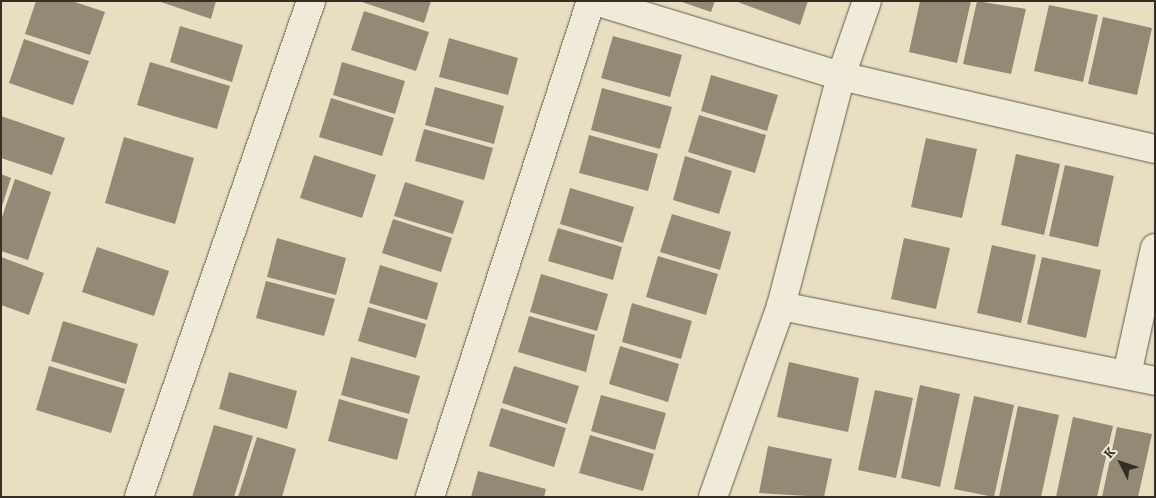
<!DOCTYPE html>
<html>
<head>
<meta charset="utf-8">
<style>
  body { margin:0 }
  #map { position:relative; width:1156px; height:498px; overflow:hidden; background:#e8dfc3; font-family:Alegreya,serif }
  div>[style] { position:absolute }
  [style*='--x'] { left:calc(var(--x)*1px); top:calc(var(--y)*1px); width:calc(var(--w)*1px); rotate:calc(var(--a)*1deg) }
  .building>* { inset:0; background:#938a76 }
  .roads { filter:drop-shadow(0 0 1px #625a4b) drop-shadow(0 0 1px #625a4b) }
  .street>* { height:28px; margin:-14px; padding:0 14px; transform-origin:14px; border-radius:14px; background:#f0ead8 }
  span { translate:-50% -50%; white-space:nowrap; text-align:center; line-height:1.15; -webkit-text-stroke:5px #f0ead8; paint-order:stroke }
  .frame { position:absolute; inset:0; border:2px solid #362d23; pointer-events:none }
  .north { position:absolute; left:1096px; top:438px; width:50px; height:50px; -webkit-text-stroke:4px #f0ead8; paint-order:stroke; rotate:311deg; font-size:14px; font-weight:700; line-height:20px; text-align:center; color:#362d23 }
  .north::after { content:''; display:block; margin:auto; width:18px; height:22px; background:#362d23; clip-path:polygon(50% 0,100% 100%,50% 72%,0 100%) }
</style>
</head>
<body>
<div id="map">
  <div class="building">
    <i style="clip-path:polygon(36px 1px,72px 1px,105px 12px,90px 55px,25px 34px)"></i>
    <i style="clip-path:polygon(158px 1px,216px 1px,211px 19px)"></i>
    <i style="clip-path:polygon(359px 1px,431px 1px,424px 23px)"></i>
    <i style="clip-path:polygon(679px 1px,715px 1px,711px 12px)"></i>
    <i style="clip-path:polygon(735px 1px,808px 1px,800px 25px)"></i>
    <i style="clip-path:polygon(920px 1px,971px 1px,957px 63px,909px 52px)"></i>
    <i style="clip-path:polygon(977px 1px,1026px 9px,1011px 74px,963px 64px)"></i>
    <i style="clip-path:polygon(1049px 5px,1098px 15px,1083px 82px,1034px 71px)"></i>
    <i style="clip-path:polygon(364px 11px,429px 32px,416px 71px,351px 50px)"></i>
    <i style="clip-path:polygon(1103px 17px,1152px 28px,1137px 95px,1088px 84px)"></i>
    <i style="clip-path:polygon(180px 26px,243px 45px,232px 82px,170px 62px)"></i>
    <i style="clip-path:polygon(613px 36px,682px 55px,670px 97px,601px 78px)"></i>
    <i style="clip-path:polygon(449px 38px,518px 58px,508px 95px,439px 77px)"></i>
    <i style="clip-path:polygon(24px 39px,89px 61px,73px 105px,9px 83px)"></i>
    <i style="clip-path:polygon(150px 62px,230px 86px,217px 129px,137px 105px)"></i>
    <i style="clip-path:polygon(342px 62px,405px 81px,395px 114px,333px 95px)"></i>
    <i style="clip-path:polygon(711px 75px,778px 95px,767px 131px,701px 111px)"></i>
    <i style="clip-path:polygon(435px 87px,504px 106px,494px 144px,425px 125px)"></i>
    <i style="clip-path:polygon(602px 88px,672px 107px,660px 149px,591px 130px)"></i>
    <i style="clip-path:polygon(331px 98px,394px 118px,382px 156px,319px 137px)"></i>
    <i style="clip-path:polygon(699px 115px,766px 135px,755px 173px,688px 152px)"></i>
    <i style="clip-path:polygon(1px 116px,65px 138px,52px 175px,1px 158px)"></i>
    <i style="clip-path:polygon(424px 129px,493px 148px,484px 180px,415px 161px)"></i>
    <i style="clip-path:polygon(589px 135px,658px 154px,648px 191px,579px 173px)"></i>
    <i style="clip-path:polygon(124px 137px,194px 158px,175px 224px,105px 203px)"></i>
    <i style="clip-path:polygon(926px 138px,977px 149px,962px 218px,911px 207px)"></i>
    <i style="clip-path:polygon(1016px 154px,1060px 164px,1044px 235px,1001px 225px)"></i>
    <i style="clip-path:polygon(314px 155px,376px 175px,362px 218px,300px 198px)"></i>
    <i style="clip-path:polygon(685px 156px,732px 171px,719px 214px,673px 200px)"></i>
    <i style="clip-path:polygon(1065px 165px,1114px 176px,1098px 247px,1049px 236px)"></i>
    <i style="clip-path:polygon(1px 174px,11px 178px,2px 206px,1px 206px)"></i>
    <i style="clip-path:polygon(15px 179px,51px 192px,28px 260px,1px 251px,1px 220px)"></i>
    <i style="clip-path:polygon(405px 182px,464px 201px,453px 234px,394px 216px)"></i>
    <i style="clip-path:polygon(570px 188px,634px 207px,623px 243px,560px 224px)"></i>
    <i style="clip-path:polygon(672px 214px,731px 232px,720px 270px,660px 252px)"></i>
    <i style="clip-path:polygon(393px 219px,452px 238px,441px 272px,382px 253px)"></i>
    <i style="clip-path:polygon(558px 228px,622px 247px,613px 280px,548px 261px)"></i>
    <i style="clip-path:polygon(277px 238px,346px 258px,336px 295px,267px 277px)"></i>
    <i style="clip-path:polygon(904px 238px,950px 248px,936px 309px,891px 299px)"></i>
    <i style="clip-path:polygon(992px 245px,1036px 255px,1021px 323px,977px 313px)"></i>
    <i style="clip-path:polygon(97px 247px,169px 271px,154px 316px,82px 292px)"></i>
    <i style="clip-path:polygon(658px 256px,718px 274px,706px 315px,646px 297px)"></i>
    <i style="clip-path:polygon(1px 257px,44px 273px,29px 315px,1px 305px)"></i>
    <i style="clip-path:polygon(1042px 257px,1101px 270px,1086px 338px,1027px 324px)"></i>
    <i style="clip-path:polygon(380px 265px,438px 283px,427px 320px,369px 303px)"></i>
    <i style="clip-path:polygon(541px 274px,608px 294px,597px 331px,530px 312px)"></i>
    <i style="clip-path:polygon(266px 281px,335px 299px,324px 336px,256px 318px)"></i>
    <i style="clip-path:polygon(632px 303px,692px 321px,681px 359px,622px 342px)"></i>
    <i style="clip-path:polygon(368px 307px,426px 324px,416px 358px,358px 341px)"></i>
    <i style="clip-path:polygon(529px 316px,595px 335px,586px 372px,518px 352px)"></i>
    <i style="clip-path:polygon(63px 321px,138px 344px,126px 384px,51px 361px)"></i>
    <i style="clip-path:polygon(620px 346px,679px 364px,668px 402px,609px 384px)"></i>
    <i style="clip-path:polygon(351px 357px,420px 376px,409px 414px,341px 395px)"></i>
    <i style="clip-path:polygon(789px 362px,859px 378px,848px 432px,777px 417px)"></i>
    <i style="clip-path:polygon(49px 366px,125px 389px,111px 433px,36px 410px)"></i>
    <i style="clip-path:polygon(514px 366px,579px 386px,567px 424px,502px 403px)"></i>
    <i style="clip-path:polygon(229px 372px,297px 391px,287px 429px,219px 409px)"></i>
    <i style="clip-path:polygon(920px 385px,960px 394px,940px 487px,901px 478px)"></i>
    <i style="clip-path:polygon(875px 390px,913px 398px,896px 478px,858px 470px)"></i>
    <i style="clip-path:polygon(601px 395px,666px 413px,655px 450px,591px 431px)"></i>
    <i style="clip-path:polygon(974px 396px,1014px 405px,994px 497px,954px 489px)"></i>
    <i style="clip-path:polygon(339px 399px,408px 419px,397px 460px,328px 441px)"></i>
    <i style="clip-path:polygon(1018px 406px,1059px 415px,1041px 497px,999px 497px)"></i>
    <i style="clip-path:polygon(501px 408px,566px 428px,554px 467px,489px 446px)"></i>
    <i style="clip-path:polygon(1073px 417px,1113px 426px,1097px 497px,1056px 497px)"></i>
    <i style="clip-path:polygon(214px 425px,253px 436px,234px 497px,192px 497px)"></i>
    <i style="clip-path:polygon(1117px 427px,1152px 434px,1138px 497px,1102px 497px)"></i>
    <i style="clip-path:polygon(590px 435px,654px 454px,643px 491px,579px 473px)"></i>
    <i style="clip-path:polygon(257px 437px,296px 449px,282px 497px,238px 497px)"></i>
    <i style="clip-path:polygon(768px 446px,832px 459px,824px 497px,759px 493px)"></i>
    <i style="clip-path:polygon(478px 471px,546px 489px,544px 497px,471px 497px)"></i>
  </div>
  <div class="roads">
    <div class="street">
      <i style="--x:595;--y:1;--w:257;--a:17"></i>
      <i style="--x:841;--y:76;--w:322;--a:13.1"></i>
      <i style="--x:781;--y:306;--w:381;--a:11.3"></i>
      <i style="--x:1127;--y:374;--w:129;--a:-77.5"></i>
      <i style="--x:139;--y:497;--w:525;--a:-70.87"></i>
      <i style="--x:430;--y:497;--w:521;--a:-72.02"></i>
      <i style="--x:713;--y:497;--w:203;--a:-70.4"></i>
      <i style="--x:781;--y:306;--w:238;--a:-75.4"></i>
      <i style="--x:841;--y:76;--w:79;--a:-70.9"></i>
    </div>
  </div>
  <div class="frame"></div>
  <div class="north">K</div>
</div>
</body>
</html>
